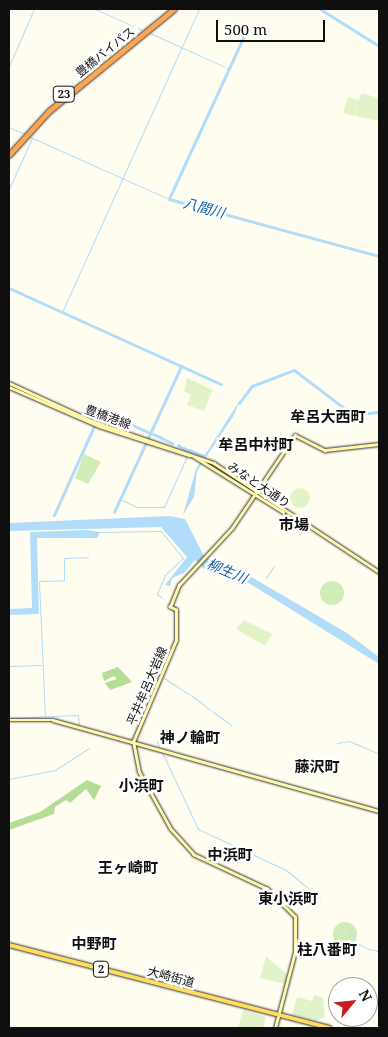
<!DOCTYPE html>
<html>
<head>
<meta charset="utf-8">
<style>
  body { margin:0 }
  #map { position:relative; width:388px; height:1037px; overflow:hidden; background:#fffdf0; font-family:"Noto Serif","Noto Sans JP",serif }
  div>[style] { position:absolute }
  [style*='--x'] { left:calc(var(--x)*1px); top:calc(var(--y)*1px); width:calc(var(--w)*1px); rotate:calc(var(--a)*1deg) }
  .green>* { inset:0; background:#d1ecb7 }
  .round { border-radius:50% }
  .forest>* { inset:0; background:#b4de95 }
  .pitch>* { inset:0; background:#e3f3c9 }
  .water>* { inset:0; background:#b1ddfa }
  .stream>* { height:1px; margin:-0.5px; padding:0 0.5px; transform-origin:0.5px; border-radius:0.5px; background:#b1ddfa }
  .river>* { height:3px; margin:-1.5px; padding:0 1.5px; transform-origin:1.5px; border-radius:1.5px; background:#b1ddfa }
  .roads { filter:drop-shadow(0 0 1px #313131) drop-shadow(0 0 1px #313131) }
  .secondary>* { height:2.5px; margin:-1.25px; padding:0 1.25px; transform-origin:1.25px; border-radius:1.25px; background:#fff8ab }
  .primary>* { height:4px; margin:-2px; padding:0 2px; transform-origin:2px; border-radius:2px; background:#ffdd60 }
  .highway>* { height:4.5px; margin:-2.25px; padding:0 2.25px; transform-origin:2.25px; border-radius:2.25px; background:#fda550 }
  span { translate:-50% -50%; white-space:nowrap; text-align:center; line-height:1.15; -webkit-text-stroke:5px #fff; paint-order:stroke }
  .shield-label span { padding:1px 4px; background:#fff; border:1px solid; border-radius:4px; -webkit-text-stroke-width:0 }
  .shield-label { font-size:11px; color:#0f0f0f; font-weight:700 }
  .street-label { font-size:12px; color:#0f0f0f }
  .water-label { font-size:14px; color:#0f61a9; font-style:italic }
  .quarter-label { font-size:15px; color:#0f0f0f; font-weight:700 }
  .frame { position:absolute; inset:0; border:10px solid #0f0f0f; pointer-events:none }
  .north { position:absolute; left:328px; top:977px; width:50px; height:50px; box-sizing:border-box; background:#fff; border:1px solid #9f9f9f; border-radius:50%; rotate:62deg; font-size:14px; font-weight:700; line-height:20px; text-align:center; color:#0f0f0f }
  .north::after { content:''; display:block; margin:auto; width:18px; height:22px; background:#c81d20; clip-path:polygon(50% 0,100% 100%,50% 72%,0 100%) }
  .scale { position:absolute; left:216px; top:20px; width:109px; height:22px; box-sizing:border-box; border:2px solid #0f0f0f; border-top:0; padding-left:6px; font-size:15px; line-height:18px; white-space:nowrap; color:#0f0f0f; -webkit-text-stroke:4px #fff; paint-order:stroke }
</style>
</head>
<body>
<div id="map">
  <div class="green">
    <i style="clip-path:polygon(84px 454px,101px 462px,88px 484px,75px 478px)"></i>
    <i class="round" style="left:320px;top:581px;width:24px;height:24px"></i>
    <i class="round" style="left:333px;top:922px;width:24px;height:24px"></i>
  </div>
  <div class="forest">
    <i style="clip-path:polygon(118px 667px,132px 682px,110px 690px,105px 683px,117px 679px,114px 676px,104px 681px,102px 673px)"></i>
    <i style="clip-path:polygon(87px 780px,101px 786px,94px 800px,86px 789px,70px 803px,66px 800px,55px 807px,54px 814px,9px 830px,9px 823px,40px 812px)"></i>
  </div>
  <div class="pitch">
    <i style="clip-path:polygon(361px 93px,379px 98px,379px 121px,355px 116px,358px 104px,354px 116px,343px 113px,348px 97px,359px 100px)"></i>
    <i style="clip-path:polygon(187px 378px,213px 390px,204px 411px,187px 405px,191px 395px,184px 391px)"></i>
    <i class="round" style="left:290px;top:488px;width:20px;height:20px"></i>
    <i style="clip-path:polygon(244px 620px,272px 634px,265px 646px,236px 629px)"></i>
    <i style="clip-path:polygon(266px 956px,288px 975px,285px 984px,260px 978px)"></i>
    <i style="clip-path:polygon(314px 995px,323px 998px,325px 1017px,315px 1021px,292px 1015px,297px 997px,312px 1001px)"></i>
    <i style="clip-path:polygon(243px 1010px,266px 1017px,263px 1028px,238px 1028px)"></i>
  </div>
  <div class="water">
    <i style="clip-path:polygon(240px 400px,234px 415px,197px 471px,194px 497px,183px 515px,196px 469px)"></i>
    <i style="clip-path:polygon(170px 516px,185px 519px,205px 558px,231px 565px,347px 633px,379px 657px,379px 664px,247px 582px,204px 569px,195px 560px,184px 573px,172px 578px,170px 586px,165px 585px,187px 557px,161px 527px,9px 531px,9px 523px)"></i>
    <i style="clip-path:polygon(87px 530px,100px 532px,97px 538px,37px 538px,39px 614px,9px 615px,9px 609px,32px 608px,30px 532px)"></i>
  </div>
  <div class="stream">
    <i style="--x:95;--y:9;--w:42;--a:24.1"></i>
    <i style="--x:138;--y:28;--w:4;--a:27"></i>
    <i style="--x:150;--y:33;--w:82;--a:24.4"></i>
    <i style="--x:9;--y:66;--w:62;--a:-66.3"></i>
    <i style="--x:227;--y:68;--w:2;--a:27"></i>
    <i style="--x:9;--y:127;--w:17;--a:24"></i>
    <i style="--x:28;--y:136;--w:154;--a:24.1"></i>
    <i style="--x:9;--y:189;--w:56;--a:-65.7"></i>
    <i style="--x:63;--y:310;--w:330;--a:-65.7"></i>
    <i style="--x:122;--y:500;--w:17;--a:25"></i>
    <i style="--x:137;--y:507;--w:27;--a:0"></i>
    <i style="--x:164;--y:507;--w:56;--a:-65.7"></i>
    <i style="--x:98;--y:532;--w:63;--a:-0.9"></i>
    <i style="--x:161;--y:531;--w:35;--a:51"></i>
    <i style="--x:183;--y:558;--w:25;--a:137"></i>
    <i style="--x:165;--y:575;--w:21;--a:113"></i>
    <i style="--x:157;--y:594;--w:6;--a:39"></i>
    <i style="--x:65;--y:558;--w:23;--a:-2"></i>
    <i style="--x:266;--y:578;--w:14;--a:-56"></i>
    <i style="--x:39;--y:581;--w:135;--a:87.5"></i>
    <i style="--x:40;--y:581;--w:24;--a:-2"></i>
    <i style="--x:64;--y:580;--w:22;--a:-90"></i>
    <i style="--x:9;--y:666;--w:32;--a:-2"></i>
    <i style="--x:164;--y:678;--w:30;--a:33"></i>
    <i style="--x:191;--y:695;--w:24;--a:38"></i>
    <i style="--x:212;--y:711;--w:24;--a:36"></i>
    <i style="--x:9;--y:718;--w:69;--a:-2.5"></i>
    <i style="--x:78;--y:715;--w:11;--a:85"></i>
    <i style="--x:157;--y:741;--w:9;--a:69"></i>
    <i style="--x:337;--y:743;--w:12;--a:-9"></i>
    <i style="--x:349;--y:741;--w:33;--a:23"></i>
    <i style="--x:162;--y:752;--w:85;--a:64.9"></i>
    <i style="--x:198;--y:829;--w:97;--a:25"></i>
    <i style="--x:286;--y:870;--w:44;--a:39.5"></i>
    <i style="--x:9;--y:779;--w:47;--a:-11.1"></i>
    <i style="--x:55;--y:770;--w:40;--a:-32.9"></i>
    <i style="--x:350;--y:932;--w:9;--a:58"></i>
    <i style="--x:359;--y:944;--w:7;--a:27"></i>
    <i style="--x:366;--y:948;--w:8;--a:14"></i>
    <i style="--x:375;--y:950;--w:4;--a:27"></i>
  </div>
  <div class="river">
    <i style="--x:320;--y:9;--w:70;--a:32.1"></i>
    <i style="--x:248;--y:27;--w:189;--a:114.7"></i>
    <i style="--x:169;--y:199;--w:218;--a:15.2"></i>
    <i style="--x:9;--y:288;--w:233;--a:24.4"></i>
    <i style="--x:239;--y:403;--w:21;--a:-53"></i>
    <i style="--x:252;--y:386;--w:45;--a:-20.9"></i>
    <i style="--x:294;--y:370;--w:74;--a:37.3"></i>
    <i style="--x:353;--y:415;--w:26;--a:-7"></i>
    <i style="--x:101;--y:411;--w:54;--a:24.2"></i>
    <i style="--x:96;--y:421;--w:10;--a:-61"></i>
    <i style="--x:153;--y:434;--w:10;--a:24"></i>
    <i style="--x:163;--y:439;--w:10;--a:24"></i>
    <i style="--x:178;--y:445;--w:4;--a:34"></i>
    <i style="--x:183;--y:448;--w:5;--a:22"></i>
    <i style="--x:189;--y:450;--w:15;--a:23"></i>
    <i style="--x:114;--y:512;--w:161;--a:-65.3"></i>
    <i style="--x:54;--y:515;--w:98;--a:-65.8"></i>
  </div>
  <div class="roads">
    <div class="secondary">
      <i style="--x:9;--y:383;--w:91;--a:24.6"></i>
      <i style="--x:92;--y:421;--w:129;--a:19"></i>
      <i style="--x:214;--y:463;--w:198;--a:33.4"></i>
      <i style="--x:9;--y:387;--w:98;--a:23.4"></i>
      <i style="--x:99;--y:426;--w:95;--a:17.9"></i>
      <i style="--x:195;--y:457;--w:104;--a:32"></i>
      <i style="--x:9;--y:720;--w:44;--a:0"></i>
      <i style="--x:53;--y:720;--w:338;--a:15.6"></i>
      <i style="--x:275;--y:1028;--w:79;--a:-75.3"></i>
      <i style="--x:295;--y:952;--w:35;--a:-90"></i>
      <i style="--x:295;--y:917;--w:40;--a:-135"></i>
      <i style="--x:267;--y:889;--w:81;--a:-155"></i>
      <i style="--x:194;--y:855;--w:36;--a:-132"></i>
      <i style="--x:170;--y:828;--w:64;--a:-119"></i>
      <i style="--x:139;--y:772;--w:31;--a:-101"></i>
      <i style="--x:133;--y:742;--w:111;--a:-67.1"></i>
      <i style="--x:176;--y:640;--w:30;--a:-90"></i>
      <i style="--x:176;--y:610;--w:7;--a:-153"></i>
      <i style="--x:170;--y:607;--w:24;--a:-68"></i>
      <i style="--x:179;--y:585;--w:78;--a:-47.1"></i>
      <i style="--x:232;--y:528;--w:112;--a:-55.9"></i>
      <i style="--x:295;--y:435;--w:34;--a:27"></i>
      <i style="--x:325;--y:450;--w:54;--a:-6.3"></i>
    </div>
    <div class="primary">
      <i style="--x:9;--y:945;--w:331;--a:14.5"></i>
    </div>
    <div class="highway">
      <i style="--x:9;--y:155;--w:59;--a:-47.7"></i>
      <i style="--x:49;--y:111;--w:161;--a:-39.2"></i>
    </div>
  </div>
  <div class="shield-label">
    <span style="left:64px;top:94px">23</span>
    <span style="left:101px;top:969px">2</span>
  </div>
  <div class="street-label">
    <span style="left:105px;top:52px;rotate:-39deg">豊橋バイパス</span>
    <span style="left:108px;top:417px;rotate:20deg">豊橋港線</span>
    <span style="left:259px;top:485px;rotate:34deg">みなと大通り</span>
    <span style="left:147px;top:686px;rotate:-67deg">平井牟呂大岩線</span>
    <span style="left:171px;top:977px;rotate:15deg">大崎街道</span>
  </div>
  <div class="water-label">
    <span style="left:204px;top:208px;rotate:15deg">八間川</span>
    <span style="left:227px;top:571px;rotate:23deg">柳生川</span>
  </div>
  <div class="quarter-label">
    <span style="left:328px;top:417px">牟呂大西町</span>
    <span style="left:256px;top:445px">牟呂中村町</span>
    <span style="left:294px;top:525px">市場</span>
    <span style="left:190px;top:738px">神ノ輪町</span>
    <span style="left:317px;top:767px">藤沢町</span>
    <span style="left:141px;top:786px">小浜町</span>
    <span style="left:230px;top:855px">中浜町</span>
    <span style="left:128px;top:868px">王ヶ崎町</span>
    <span style="left:288px;top:899px">東小浜町</span>
    <span style="left:94px;top:944px">中野町</span>
    <span style="left:327px;top:950px">柱八番町</span>
  </div>
  <div class="frame"></div>
  <div class="north">N</div>
  <div class="scale">500 m</div>
</div>
</body>
</html>
